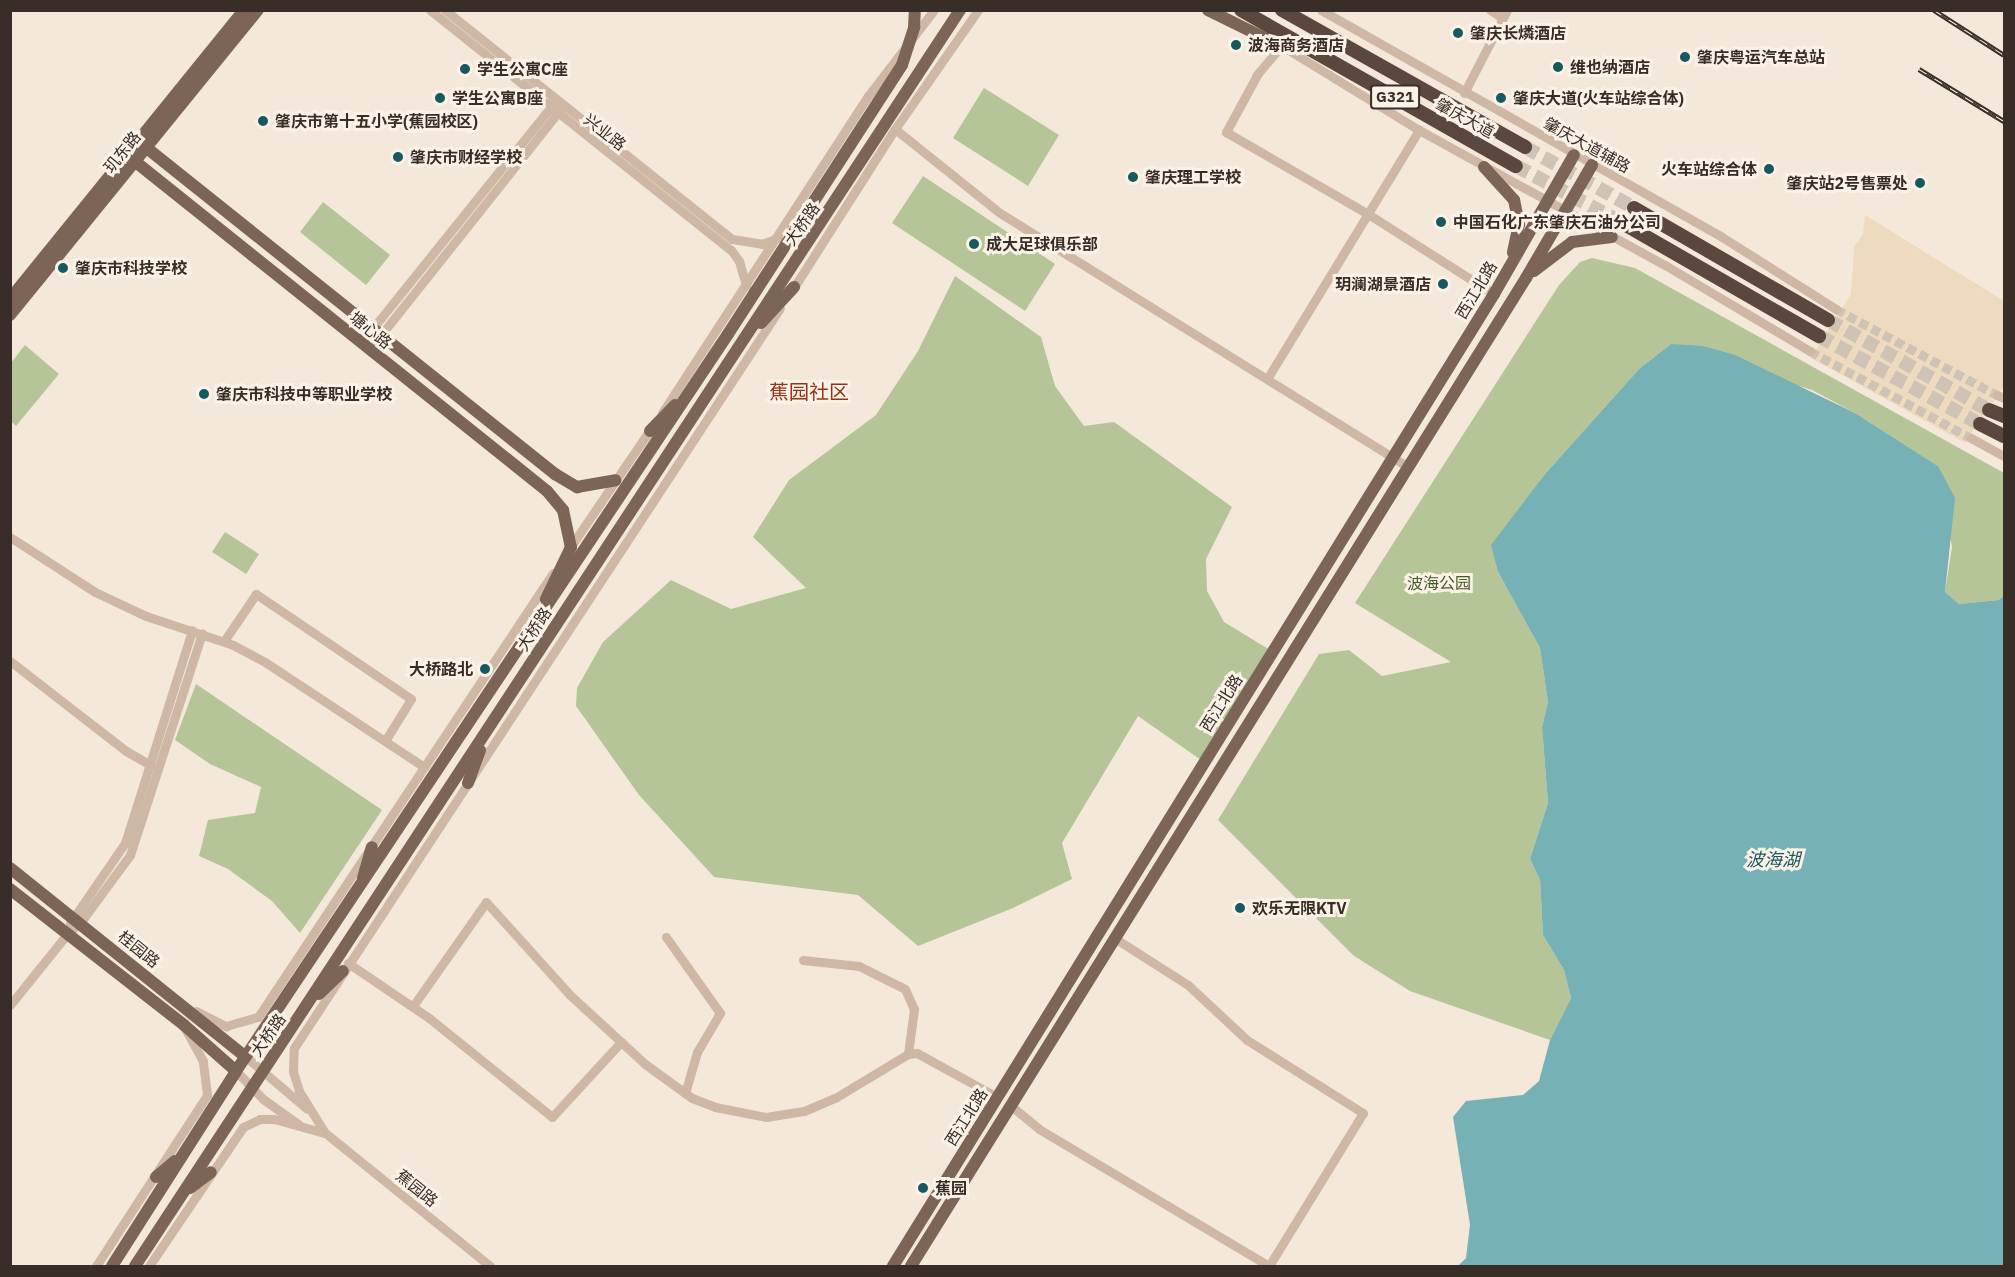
<!DOCTYPE html>
<html>
<head>
<meta charset="utf-8">
<style>
  body { margin:0 }
  #map { position:relative; width:2015px; height:1277px; overflow:hidden; background:#f4e8da; font-family:"IBM Plex Sans","Noto Sans SC",sans-serif }
  div>[style] { position:absolute }
  [style*='--x'] { left:calc(var(--x)*1px); top:calc(var(--y)*1px); width:calc(var(--w)*1px); rotate:calc(var(--a)*1deg) }
  .green>* { inset:0; background:#b5c598 }
  .plaza>* { inset:0; background:#eedabf }
  .water>* { inset:0; background:#76b1b5 }
  .minor-tunnel>* { height:9px; margin-top:-4.5px; transform-origin:0; background:repeating-linear-gradient(90deg,#cfc3b6 0 9px,transparent 0 13.5px) }
  .highway-tunnel>* { height:14px; margin-top:-7px; transform-origin:0; background:repeating-linear-gradient(90deg,#cfc3b6 0 14px,transparent 0 21px) }
  .minor>* { height:9px; margin:-4.5px; padding:0 4.5px; transform-origin:4.5px; border-radius:4.5px; background:#ceb8a5 }
  .major>* { height:12px; margin:-6px; padding:0 6px; transform-origin:6px; border-radius:6px; background:#7c6456 }
  .highway>* { height:14px; margin:-7px; padding:0 7px; transform-origin:7px; border-radius:7px; background:#5b473d }
  .rail>* { height:5px; margin-top:-2.5px; transform-origin:0; background:repeating-linear-gradient(90deg,#fbf2e7 0 9px,#392d27 0 18px); box-sizing:border-box; border-block:2px solid #392d27 }
  .major-bridge>* { height:12px; margin:-6px; padding:0 6px; transform-origin:6px; border-radius:6px; background:#7c6456 }
  .dots>* { width:16px; height:16px; translate:-50% -50%; box-sizing:border-box; border:3px solid #fbf2e7; border-radius:50% }
  span { translate:-50% -50%; white-space:nowrap; text-align:center; line-height:1.15; -webkit-text-stroke:6px #fbf2e7; paint-order:stroke }
  .shield-label span { padding:2px 4px; background:#fbf2e7; border:2px solid; border-radius:4px; -webkit-text-stroke-width:0 }
  .shield-label { font-size:15px; color:#392d27; font-weight:700 }
  .poi-label { font-size:16px; color:#392d27; font-weight:700 }
  .left { translate:0 -50%; text-align:left }
  .right { translate:-100% -50%; text-align:right }
  .street-label { font-size:16px; color:#392d27 }
  .park-label { font-size:16px; color:#475a28 }
  .water-label { font-size:18px; color:#18595f; font-style:italic }
  .quarter-label { font-size:20px; color:#913617 }
  .frame { position:absolute; inset:0; border:12px solid #392d27; pointer-events:none }
</style>
</head>
<body>
<div id="map">
  <div class="green">
    <i style="clip-path:polygon(984px 88px,1059px 135px,1028px 186px,953px 138px)"></i>
    <i style="clip-path:polygon(923px 176px,1055px 264px,1025px 311px,892px 223px)"></i>
    <i style="clip-path:polygon(323px 202px,390px 255px,366px 285px,300px 232px)"></i>
    <i style="clip-path:polygon(1592px 258px,1635px 268px,2004px 473px,2004px 595px,1999px 600px,1959px 604px,1945px 592px,1952px 547px,1938px 466px,1855px 413px,1812px 390px,1671px 344px,1640px 368px,1545px 474px,1492px 545px,1498px 572px,1540px 648px,1548px 702px,1542px 727px,1548px 803px,1530px 859px,1540px 880px,1543px 935px,1564px 970px,1571px 998px,1550px 1040px,1410px 991px,1354px 956px,1218px 820px,1319px 654px,1349px 650px,1382px 676px,1451px 662px,1355px 603px,1559px 285px,1580px 262px)"></i>
    <i style="clip-path:polygon(955px 276px,1041px 337px,1055px 386px,1084px 426px,1114px 422px,1232px 507px,1206px 559px,1207px 591px,1224px 622px,1270px 650px,1201px 760px,1138px 716px,1062px 843px,1072px 879px,1013px 908px,918px 946px,858px 895px,714px 877px,639px 795px,576px 706px,577px 688px,603px 642px,671px 580px,731px 609px,806px 588px,753px 537px,789px 480px,876px 415px,918px 351px)"></i>
    <i style="clip-path:polygon(25px 345px,59px 374px,16px 426px,11px 421px,11px 363px)"></i>
    <i style="clip-path:polygon(225px 532px,259px 554px,246px 574px,212px 552px)"></i>
    <i style="clip-path:polygon(196px 684px,382px 810px,300px 933px,272px 901px,228px 869px,199px 856px,208px 820px,255px 813px,261px 787px,210px 764px,175px 740px)"></i>
  </div>
  <div class="plaza">
    <i style="clip-path:polygon(1865px 215px,2004px 301px,2004px 386px,1965px 443px,1811px 358px,1851px 294px,1854px 247px,1863px 234px)"></i>
  </div>
  <div class="water">
    <i style="clip-path:polygon(1671px 344px,1703px 346px,1735px 355px,1855px 413px,1938px 466px,1955px 498px,1945px 592px,1959px 604px,1999px 600px,2004px 595px,2004px 1266px,1458px 1266px,1466px 1258px,1470px 1225px,1453px 1117px,1466px 1101px,1523px 1095px,1539px 1081px,1550px 1040px,1571px 998px,1564px 970px,1543px 935px,1540px 880px,1530px 859px,1548px 803px,1542px 727px,1548px 702px,1540px 648px,1498px 572px,1491px 545px,1545px 474px,1640px 368px)"></i>
  </div>
  <div class="minor-tunnel">
    <i style="--x:1836;--y:309;--w:183;--a:28.1"></i>
    <i style="--x:1810;--y:351;--w:183;--a:28.4"></i>
  </div>
  <div class="highway-tunnel">
    <i style="--x:1525;--y:147;--w:125;--a:29.2"></i>
    <i style="--x:1516;--y:166;--w:123;--a:28.2"></i>
    <i style="--x:1828;--y:320;--w:184;--a:29.2"></i>
    <i style="--x:1819;--y:336;--w:183;--a:28.7"></i>
  </div>
  <div class="minor">
    <i style="--x:430;--y:10;--w:385;--a:38.6"></i>
    <i style="--x:731;--y:250;--w:14;--a:54"></i>
    <i style="--x:739;--y:261;--w:26;--a:74"></i>
    <i style="--x:445;--y:10;--w:367;--a:38.6"></i>
    <i style="--x:732;--y:239;--w:30;--a:9"></i>
    <i style="--x:762;--y:244;--w:17;--a:-21"></i>
    <i style="--x:1321;--y:10;--w:461;--a:29.5"></i>
    <i style="--x:1722;--y:237;--w:135;--a:32.3"></i>
    <i style="--x:1490;--y:10;--w:15;--a:32"></i>
    <i style="--x:1277;--y:43;--w:167;--a:31.5"></i>
    <i style="--x:1419;--y:130;--w:281;--a:28.8"></i>
    <i style="--x:1665;--y:265;--w:169;--a:30.7"></i>
    <i style="--x:1281;--y:46;--w:38;--a:130"></i>
    <i style="--x:1257;--y:75;--w:65;--a:118.5"></i>
    <i style="--x:1226;--y:132;--w:164;--a:30"></i>
    <i style="--x:1368;--y:214;--w:149;--a:32.4"></i>
    <i style="--x:1464;--y:93;--w:93;--a:-62.6"></i>
    <i style="--x:895;--y:129;--w:134;--a:38.7"></i>
    <i style="--x:1000;--y:213;--w:481;--a:31.9"></i>
    <i style="--x:791;--y:292;--w:193;--a:-57.5"></i>
    <i style="--x:895;--y:129;--w:145;--a:-55.1"></i>
    <i style="--x:361;--y:343;--w:307;--a:-51.2"></i>
    <i style="--x:369;--y:350;--w:307;--a:-51.5"></i>
    <i style="--x:1267;--y:379;--w:292;--a:-58.6"></i>
    <i style="--x:1997;--y:395;--w:8;--a:23"></i>
    <i style="--x:662;--y:413;--w:378;--a:-57"></i>
    <i style="--x:868;--y:96;--w:108;--a:-52.5"></i>
    <i style="--x:1971;--y:438;--w:38;--a:29"></i>
    <i style="--x:10;--y:537;--w:101;--a:32.9"></i>
    <i style="--x:95;--y:592;--w:56;--a:25.2"></i>
    <i style="--x:146;--y:616;--w:92;--a:18.4"></i>
    <i style="--x:233;--y:645;--w:36;--a:28"></i>
    <i style="--x:265;--y:662;--w:191;--a:33.4"></i>
    <i style="--x:569;--y:549;--w:148;--a:-55.8"></i>
    <i style="--x:224;--y:641;--w:57;--a:-55.8"></i>
    <i style="--x:256;--y:594;--w:187;--a:34.1"></i>
    <i style="--x:411;--y:699;--w:49;--a:121.8"></i>
    <i style="--x:10;--y:661;--w:147;--a:37.8"></i>
    <i style="--x:126;--y:751;--w:28;--a:30"></i>
    <i style="--x:70;--y:923;--w:97;--a:-55.5"></i>
    <i style="--x:125;--y:843;--w:223;--a:-72.5"></i>
    <i style="--x:666;--y:937;--w:93;--a:54.6"></i>
    <i style="--x:720;--y:1013;--w:45;--a:120.5"></i>
    <i style="--x:697;--y:1052;--w:43;--a:106.3"></i>
    <i style="--x:1116;--y:939;--w:85;--a:32.6"></i>
    <i style="--x:1188;--y:985;--w:81;--a:43"></i>
    <i style="--x:1247;--y:1040;--w:137;--a:32.2"></i>
    <i style="--x:1363;--y:1113;--w:180;--a:121.6"></i>
    <i style="--x:803;--y:960;--w:56;--a:6.1"></i>
    <i style="--x:859;--y:966;--w:51;--a:26.6"></i>
    <i style="--x:905;--y:989;--w:22;--a:66"></i>
    <i style="--x:914;--y:1009;--w:45;--a:97.6"></i>
    <i style="--x:348;--y:963;--w:98;--a:34.2"></i>
    <i style="--x:429;--y:1018;--w:158;--a:38.8"></i>
    <i style="--x:552;--y:1117;--w:102;--a:-47.4"></i>
    <i style="--x:10;--y:1005;--w:91;--a:-51.2"></i>
    <i style="--x:67;--y:934;--w:17;--a:-40"></i>
    <i style="--x:80;--y:923;--w:84;--a:-53.7"></i>
    <i style="--x:130;--y:855;--w:233;--a:-72"></i>
    <i style="--x:413;--y:1006;--w:127;--a:-54.9"></i>
    <i style="--x:486;--y:902;--w:125;--a:47.9"></i>
    <i style="--x:570;--y:995;--w:102;--a:42.6"></i>
    <i style="--x:645;--y:1064;--w:58;--a:35.9"></i>
    <i style="--x:692;--y:1098;--w:25;--a:21"></i>
    <i style="--x:715;--y:1107;--w:52;--a:11.1"></i>
    <i style="--x:766;--y:1117;--w:38;--a:-9"></i>
    <i style="--x:804;--y:1111;--w:34;--a:-23"></i>
    <i style="--x:835;--y:1098;--w:85;--a:-31.1"></i>
    <i style="--x:908;--y:1054;--w:9;--a:-6"></i>
    <i style="--x:917;--y:1053;--w:91;--a:28.8"></i>
    <i style="--x:196;--y:1011;--w:34;--a:27"></i>
    <i style="--x:226;--y:1026;--w:33;--a:-16"></i>
    <i style="--x:258;--y:1017;--w:533;--a:-56.4"></i>
    <i style="--x:246;--y:1057;--w:80;--a:40.4"></i>
    <i style="--x:236;--y:1071;--w:39;--a:46"></i>
    <i style="--x:263;--y:1099;--w:43;--a:35.5"></i>
    <i style="--x:1011;--y:1106;--w:36;--a:39"></i>
    <i style="--x:1039;--y:1129;--w:268;--a:30.8"></i>
    <i style="--x:96;--y:1266;--w:204;--a:-57"></i>
    <i style="--x:207;--y:1095;--w:34;--a:-97"></i>
    <i style="--x:203;--y:1061;--w:35;--a:-119"></i>
    <i style="--x:149;--y:1266;--w:168;--a:-55.9"></i>
    <i style="--x:243;--y:1127;--w:19;--a:-25"></i>
    <i style="--x:260;--y:1119;--w:14;--a:0"></i>
    <i style="--x:274;--y:1119;--w:53;--a:15.4"></i>
    <i style="--x:490;--y:1266;--w:212;--a:-141.1"></i>
    <i style="--x:325;--y:1133;--w:49;--a:-121.8"></i>
    <i style="--x:299;--y:1091;--w:21;--a:-107"></i>
    <i style="--x:293;--y:1071;--w:23;--a:-88"></i>
    <i style="--x:294;--y:1048;--w:885;--a:-56.7"></i>
  </div>
  <div class="major">
    <i style="--x:1208;--y:10;--w:81;--a:26.3"></i>
    <i style="--x:138;--y:141;--w:534;--a:38.61"></i>
    <i style="--x:555;--y:474;--w:26;--a:31"></i>
    <i style="--x:577;--y:487;--w:39;--a:-10"></i>
    <i style="--x:127;--y:155;--w:538;--a:38.66"></i>
    <i style="--x:547;--y:491;--w:25;--a:50"></i>
    <i style="--x:563;--y:510;--w:38;--a:78"></i>
    <i style="--x:571;--y:547;--w:58;--a:115.7"></i>
    <i style="--x:1484;--y:167;--w:45;--a:47.7"></i>
    <i style="--x:1514;--y:200;--w:25;--a:78"></i>
    <i style="--x:1519;--y:224;--w:29;--a:102"></i>
    <i style="--x:1534;--y:271;--w:48;--a:-37.3"></i>
    <i style="--x:1572;--y:242;--w:40;--a:-7.1"></i>
    <i style="--x:10;--y:299;--w:372;--a:-51"></i>
    <i style="--x:10;--y:315;--w:393;--a:-50.9"></i>
    <i style="--x:761;--y:323;--w:49;--a:-47.5"></i>
    <i style="--x:650;--y:431;--w:36;--a:-46"></i>
    <i style="--x:468;--y:783;--w:35;--a:-70"></i>
    <i style="--x:10;--y:868;--w:302;--a:38.7"></i>
    <i style="--x:363;--y:878;--w:32;--a:-74"></i>
    <i style="--x:10;--y:889;--w:221;--a:38"></i>
    <i style="--x:184;--y:1025;--w:69;--a:41.5"></i>
    <i style="--x:319;--y:994;--w:33;--a:-44"></i>
    <i style="--x:156;--y:1177;--w:25;--a:-40"></i>
    <i style="--x:190;--y:1188;--w:26;--a:-37"></i>
    <i style="--x:112;--y:1266;--w:231;--a:-57.5"></i>
    <i style="--x:236;--y:1071;--w:886;--a:-56.27"></i>
    <i style="--x:135;--y:1266;--w:1503;--a:-56.7"></i>
    <i style="--x:893;--y:1266;--w:1143;--a:-58.27"></i>
    <i style="--x:1494;--y:294;--w:160;--a:-60.1"></i>
    <i style="--x:911;--y:1266;--w:1164;--a:-58.1"></i>
    <i style="--x:1526;--y:278;--w:131;--a:-59.7"></i>
  </div>
  <div class="highway">
    <i style="--x:1241;--y:10;--w:316;--a:29.6"></i>
    <i style="--x:1282;--y:10;--w:279;--a:29.4"></i>
    <i style="--x:1634;--y:208;--w:224;--a:30"></i>
    <i style="--x:1624;--y:224;--w:225;--a:29.9"></i>
    <i style="--x:1989;--y:410;--w:16;--a:22"></i>
    <i style="--x:1980;--y:424;--w:27;--a:27"></i>
  </div>
  <div class="rail">
    <i style="--x:1934;--y:10;--w:83;--a:32.7"></i>
    <i style="--x:1919;--y:69;--w:100;--a:31.5"></i>
  </div>
  <div class="major-bridge">
    <i style="--x:728;--y:334;--w:320;--a:-57.1"></i>
    <i style="--x:902;--y:65;--w:40;--a:-72"></i>
    <i style="--x:914;--y:27;--w:17;--a:-87"></i>
  </div>
  <div class="dots">
    <i style="left:1458px;top:33px;background:#18595f"></i>
    <i style="left:1236px;top:45px;background:#18595f"></i>
    <i style="left:1685px;top:57px;background:#18595f"></i>
    <i style="left:1558px;top:67px;background:#18595f"></i>
    <i style="left:465px;top:69px;background:#18595f"></i>
    <i style="left:440px;top:98px;background:#18595f"></i>
    <i style="left:1501px;top:98px;background:#18595f"></i>
    <i style="left:263px;top:121px;background:#18595f"></i>
    <i style="left:398px;top:157px;background:#18595f"></i>
    <i style="left:1769px;top:169px;background:#18595f"></i>
    <i style="left:1133px;top:177px;background:#18595f"></i>
    <i style="left:1920px;top:183px;background:#18595f"></i>
    <i style="left:1441px;top:222px;background:#18595f"></i>
    <i style="left:974px;top:244px;background:#18595f"></i>
    <i style="left:63px;top:268px;background:#18595f"></i>
    <i style="left:1443px;top:284px;background:#18595f"></i>
    <i style="left:204px;top:394px;background:#18595f"></i>
    <i style="left:485px;top:669px;background:#18595f"></i>
    <i style="left:1240px;top:908px;background:#18595f"></i>
    <i style="left:923px;top:1188px;background:#18595f"></i>
  </div>
  <div class="shield-label">
    <span style="left:1395px;top:97px">G321</span>
  </div>
  <div class="poi-label">
    <span class="left" style="left:1470px;top:33px">肇庆长燐酒店</span>
    <span class="left" style="left:1248px;top:45px">波海商务酒店</span>
    <span class="left" style="left:1697px;top:57px">肇庆粤运汽车总站</span>
    <span class="left" style="left:1570px;top:67px">维也纳酒店</span>
    <span class="left" style="left:477px;top:69px">学生公寓C座</span>
    <span class="left" style="left:452px;top:98px">学生公寓B座</span>
    <span class="left" style="left:1513px;top:98px">肇庆大道(火车站综合体)</span>
    <span class="left" style="left:275px;top:121px">肇庆市第十五小学(蕉园校区)</span>
    <span class="left" style="left:410px;top:157px">肇庆市财经学校</span>
    <span class="right" style="left:1757px;top:169px">火车站综合体</span>
    <span class="left" style="left:1145px;top:177px">肇庆理工学校</span>
    <span class="right" style="left:1908px;top:183px">肇庆站2号售票处</span>
    <span class="left" style="left:1453px;top:222px">中国石化广东肇庆石油分公司</span>
    <span class="left" style="left:986px;top:244px">成大足球俱乐部</span>
    <span class="left" style="left:75px;top:268px">肇庆市科技学校</span>
    <span class="right" style="left:1431px;top:284px">玥澜湖景酒店</span>
    <span class="left" style="left:216px;top:394px">肇庆市科技中等职业学校</span>
    <span class="right" style="left:473px;top:669px">大桥路北</span>
    <span class="left" style="left:1252px;top:908px">欢乐无限KTV</span>
    <span class="left" style="left:935px;top:1188px">蕉园</span>
  </div>
  <div class="street-label">
    <span style="left:1465px;top:118px;rotate:29deg">肇庆大道</span>
    <span style="left:605px;top:132px;rotate:38deg">兴业路</span>
    <span style="left:1587px;top:145px;rotate:29deg">肇庆大道辅路</span>
    <span style="left:122px;top:152px;rotate:-51deg">玑东路</span>
    <span style="left:802px;top:224px;rotate:-55deg">大桥路</span>
    <span style="left:1476px;top:290px;rotate:-59deg">西江北路</span>
    <span style="left:371px;top:330px;rotate:39deg">塘心路</span>
    <span style="left:534px;top:629px;rotate:-57deg">大桥路</span>
    <span style="left:1221px;top:703px;rotate:-58deg">西江北路</span>
    <span style="left:139px;top:949px;rotate:39deg">桂园路</span>
    <span style="left:268px;top:1035px;rotate:-55deg">大桥路</span>
    <span style="left:966px;top:1117px;rotate:-58deg">西江北路</span>
    <span style="left:417px;top:1188px;rotate:39deg">蕉园路</span>
  </div>
  <div class="park-label">
    <span style="left:1439px;top:583px">波海公园</span>
  </div>
  <div class="water-label">
    <span style="left:1773px;top:860px">波海湖</span>
  </div>
  <div class="quarter-label">
    <span style="left:809px;top:391px">蕉园社区</span>
  </div>
  <div class="frame"></div>
</div>
</body>
</html>
